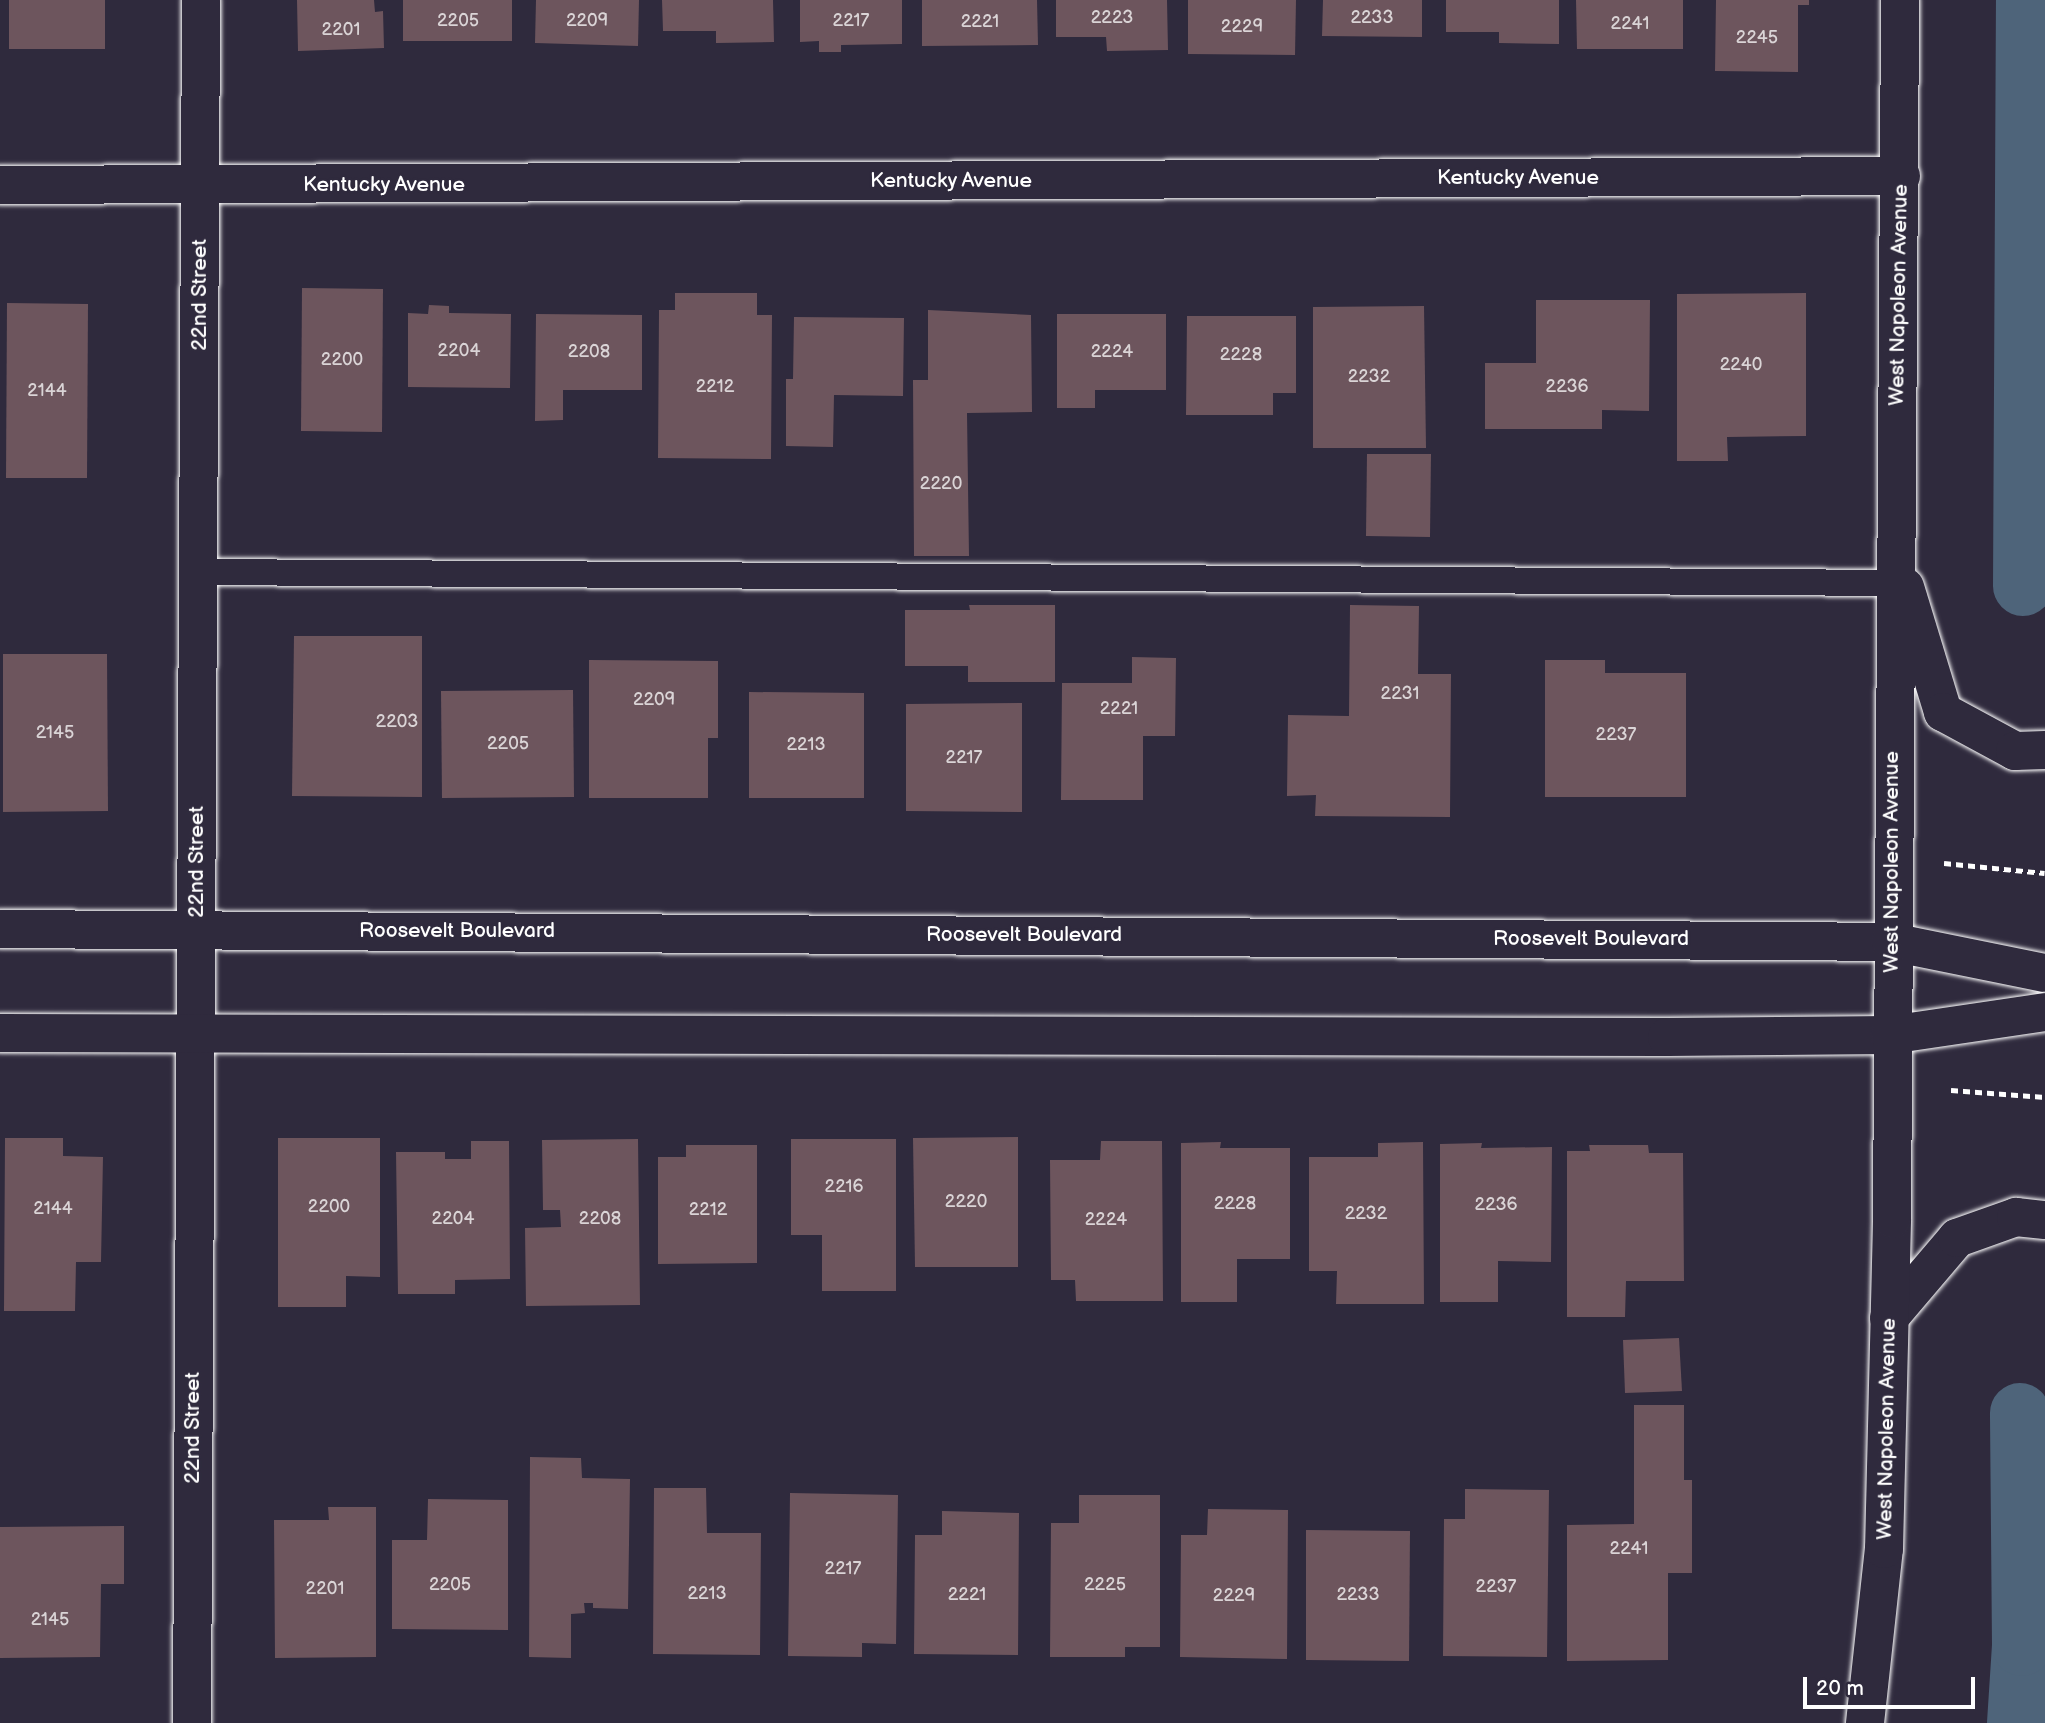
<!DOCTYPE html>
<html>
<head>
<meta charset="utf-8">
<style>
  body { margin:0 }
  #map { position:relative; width:2045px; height:1723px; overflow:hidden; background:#2f2a3d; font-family:"Balsamiq Sans",sans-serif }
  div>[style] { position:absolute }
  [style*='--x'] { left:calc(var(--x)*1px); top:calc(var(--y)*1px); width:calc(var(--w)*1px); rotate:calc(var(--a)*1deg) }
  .canal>* { height:60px; margin:-30px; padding:0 30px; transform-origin:30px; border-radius:30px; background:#4e647a }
  .building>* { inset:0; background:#6d555d }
  .path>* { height:4.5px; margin-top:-2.25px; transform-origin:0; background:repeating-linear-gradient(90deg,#fff 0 7px,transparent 0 12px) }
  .roads { filter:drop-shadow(0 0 2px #fff) drop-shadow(0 0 2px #fff) }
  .service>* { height:26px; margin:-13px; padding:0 13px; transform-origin:13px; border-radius:13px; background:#2f2a3d }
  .minor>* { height:38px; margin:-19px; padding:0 19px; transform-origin:19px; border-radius:19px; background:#2f2a3d }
  .tertiary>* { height:38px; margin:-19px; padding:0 19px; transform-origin:19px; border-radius:19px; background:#2f2a3d }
  .secondary>* { height:38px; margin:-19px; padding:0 19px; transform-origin:19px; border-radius:19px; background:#2f2a3d }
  span { translate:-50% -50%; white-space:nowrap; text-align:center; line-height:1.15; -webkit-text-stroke:5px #2f2a3d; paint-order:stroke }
  .number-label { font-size:18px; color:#dad4d6 }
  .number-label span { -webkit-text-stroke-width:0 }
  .street-label { font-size:21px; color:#fff }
  .scale { position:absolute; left:1803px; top:1677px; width:172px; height:32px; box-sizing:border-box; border:4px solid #fff; border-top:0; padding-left:9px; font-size:21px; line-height:24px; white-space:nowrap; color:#fff; -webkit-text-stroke:5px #2f2a3d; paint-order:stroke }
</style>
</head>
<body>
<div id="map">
  <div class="canal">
    <i style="--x:2023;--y:586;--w:586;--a:-89.71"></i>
    <i style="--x:2017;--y:1723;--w:77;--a:-86.3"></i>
    <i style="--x:2022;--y:1646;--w:233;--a:-90.5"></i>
  </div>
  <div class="building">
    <i style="clip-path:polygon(9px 0,105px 0,105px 49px,9px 49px)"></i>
    <i style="clip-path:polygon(297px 0,374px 0,375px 12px,383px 11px,384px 48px,298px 51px)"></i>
    <i style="clip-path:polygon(403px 0,512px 0,512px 41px,403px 41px)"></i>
    <i style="clip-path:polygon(536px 0,639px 0,638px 46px,535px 43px)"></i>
    <i style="clip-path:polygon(662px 0,773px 0,774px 42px,716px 43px,716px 31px,663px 31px)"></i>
    <i style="clip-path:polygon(800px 0,902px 0,902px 44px,841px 45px,841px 52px,819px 52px,819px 41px,800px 42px)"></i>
    <i style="clip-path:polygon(922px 0,1037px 0,1038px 45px,922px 46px)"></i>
    <i style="clip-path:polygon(1056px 0,1167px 0,1168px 50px,1107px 51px,1106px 37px,1056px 37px)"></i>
    <i style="clip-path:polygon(1188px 0,1296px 0,1295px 55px,1188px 54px)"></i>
    <i style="clip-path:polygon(1323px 0,1422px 0,1422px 37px,1322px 36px)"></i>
    <i style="clip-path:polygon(1446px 0,1559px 0,1559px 44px,1499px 43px,1499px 32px,1446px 32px)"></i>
    <i style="clip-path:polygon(1576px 0,1683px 0,1683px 49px,1577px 49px)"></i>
    <i style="clip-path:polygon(1716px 0,1809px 0,1809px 5px,1798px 5px,1798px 72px,1715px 71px)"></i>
    <i style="clip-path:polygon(302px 288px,383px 289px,382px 432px,301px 431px)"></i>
    <i style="clip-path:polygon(675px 293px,757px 293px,757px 315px,772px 315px,771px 459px,658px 458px,659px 310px,675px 310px)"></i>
    <i style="clip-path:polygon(1806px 293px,1806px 436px,1727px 437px,1728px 461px,1677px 461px,1677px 294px)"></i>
    <i style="clip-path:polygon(1536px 300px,1650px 300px,1649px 411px,1602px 410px,1602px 429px,1485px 429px,1485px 363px,1536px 363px)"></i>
    <i style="clip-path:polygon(7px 303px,88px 304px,87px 478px,6px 478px)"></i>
    <i style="clip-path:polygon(429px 305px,449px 306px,449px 313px,511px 314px,510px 388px,408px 387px,408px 313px,428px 314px)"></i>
    <i style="clip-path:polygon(1424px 306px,1426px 448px,1313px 448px,1313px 307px)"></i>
    <i style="clip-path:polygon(928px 310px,1031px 315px,1032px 412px,967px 413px,969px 556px,914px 556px,913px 380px,928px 380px)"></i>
    <i style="clip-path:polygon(536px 314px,642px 315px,642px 390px,563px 390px,563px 420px,535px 421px)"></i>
    <i style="clip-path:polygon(1057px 314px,1166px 314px,1166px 390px,1095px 390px,1095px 408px,1057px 408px)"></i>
    <i style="clip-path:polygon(1187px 316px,1296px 316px,1296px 393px,1273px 393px,1273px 415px,1186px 415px)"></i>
    <i style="clip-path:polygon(794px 317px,904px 318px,903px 396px,834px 395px,833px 447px,786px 446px,786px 379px,793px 379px)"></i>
    <i style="clip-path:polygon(1367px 454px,1431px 454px,1430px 537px,1366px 536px)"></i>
    <i style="clip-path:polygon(969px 605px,1055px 605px,1055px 682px,968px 682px,968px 666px,905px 666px,905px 610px,970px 610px)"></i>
    <i style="clip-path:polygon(1350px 605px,1419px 606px,1418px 674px,1451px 674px,1450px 817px,1315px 816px,1316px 795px,1287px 796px,1288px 715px,1349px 716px)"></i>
    <i style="clip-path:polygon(294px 636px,422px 636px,422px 797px,292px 796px)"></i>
    <i style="clip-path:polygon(3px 654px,107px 654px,108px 811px,3px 812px)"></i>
    <i style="clip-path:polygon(1132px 657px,1176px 658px,1175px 736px,1143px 736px,1143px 800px,1061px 800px,1062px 683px,1132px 683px)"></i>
    <i style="clip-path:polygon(589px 660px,718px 661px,718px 738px,708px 738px,708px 798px,589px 798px)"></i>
    <i style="clip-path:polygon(1545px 660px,1605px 660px,1605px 673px,1686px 673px,1686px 797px,1545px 797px)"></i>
    <i style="clip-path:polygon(573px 690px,574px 797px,442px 798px,441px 691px)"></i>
    <i style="clip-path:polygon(749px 692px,864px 693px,864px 798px,749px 798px)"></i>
    <i style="clip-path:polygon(1022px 703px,1022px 812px,906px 811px,906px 704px)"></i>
    <i style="clip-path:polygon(1018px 1137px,1018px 1267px,915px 1267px,913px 1138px)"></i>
    <i style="clip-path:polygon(5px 1138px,63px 1138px,63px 1156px,103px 1157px,101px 1262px,76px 1262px,75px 1311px,4px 1311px)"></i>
    <i style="clip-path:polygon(278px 1138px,380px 1138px,380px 1277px,346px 1276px,346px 1307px,278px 1307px)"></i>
    <i style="clip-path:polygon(638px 1139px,640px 1305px,526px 1306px,525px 1228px,561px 1227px,560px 1210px,543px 1210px,542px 1140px)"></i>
    <i style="clip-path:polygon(791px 1139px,896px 1139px,896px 1291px,822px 1291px,822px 1235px,791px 1235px)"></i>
    <i style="clip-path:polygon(471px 1141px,509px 1141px,510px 1279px,455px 1280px,455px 1294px,398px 1294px,396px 1152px,445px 1152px,445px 1159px,471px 1159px)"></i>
    <i style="clip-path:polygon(1101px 1141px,1162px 1141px,1163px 1301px,1076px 1301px,1075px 1280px,1051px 1280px,1050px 1160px,1100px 1160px)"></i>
    <i style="clip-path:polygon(1221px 1142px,1220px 1148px,1290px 1148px,1290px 1259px,1237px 1259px,1237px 1302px,1181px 1302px,1181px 1143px)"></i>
    <i style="clip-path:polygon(1423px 1142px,1424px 1304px,1336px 1304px,1337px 1271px,1309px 1271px,1309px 1157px,1378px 1157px,1378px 1143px)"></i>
    <i style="clip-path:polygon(1482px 1143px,1481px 1148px,1552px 1147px,1551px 1262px,1498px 1261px,1498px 1302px,1440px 1302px,1440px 1144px)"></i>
    <i style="clip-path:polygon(686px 1145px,757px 1145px,757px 1263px,658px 1264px,658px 1157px,686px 1157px)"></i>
    <i style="clip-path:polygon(1589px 1145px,1648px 1145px,1649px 1153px,1683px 1153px,1684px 1281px,1626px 1281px,1625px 1317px,1567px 1317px,1567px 1151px,1590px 1151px)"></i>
    <i style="clip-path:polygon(1679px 1338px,1682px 1391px,1625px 1393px,1623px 1340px)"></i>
    <i style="clip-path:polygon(1634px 1405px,1684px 1405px,1684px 1480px,1692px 1480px,1692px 1573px,1668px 1573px,1668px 1660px,1567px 1661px,1567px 1525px,1634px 1524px)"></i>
    <i style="clip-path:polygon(530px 1457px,581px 1458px,582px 1478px,630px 1479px,628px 1609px,593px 1608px,593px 1603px,584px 1603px,585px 1613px,571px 1614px,571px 1658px,529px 1657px)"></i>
    <i style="clip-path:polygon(654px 1488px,706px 1488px,707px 1533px,761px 1533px,760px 1655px,653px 1654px)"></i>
    <i style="clip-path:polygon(1465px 1489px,1549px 1490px,1547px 1657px,1443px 1656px,1444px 1519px,1465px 1519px)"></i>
    <i style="clip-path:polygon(790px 1493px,898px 1495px,896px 1644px,862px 1643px,862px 1657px,788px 1656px)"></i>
    <i style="clip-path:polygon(1079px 1495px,1160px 1495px,1160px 1647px,1125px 1647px,1125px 1657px,1050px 1657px,1051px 1523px,1079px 1523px)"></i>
    <i style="clip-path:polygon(428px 1499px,508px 1500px,508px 1630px,392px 1629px,392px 1540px,427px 1540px)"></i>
    <i style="clip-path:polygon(328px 1507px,376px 1507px,376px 1657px,275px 1658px,274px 1520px,329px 1520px)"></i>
    <i style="clip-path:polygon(1208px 1509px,1288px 1510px,1287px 1659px,1180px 1657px,1181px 1535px,1207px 1535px)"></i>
    <i style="clip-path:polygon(942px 1511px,1019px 1513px,1018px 1655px,914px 1654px,915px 1535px,942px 1535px)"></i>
    <i style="clip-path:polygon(124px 1526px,124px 1584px,101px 1584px,100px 1657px,0 1658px,0 1527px)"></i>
    <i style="clip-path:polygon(1306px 1530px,1410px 1531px,1409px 1661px,1306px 1660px)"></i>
  </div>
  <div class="path">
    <i style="--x:1944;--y:863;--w:101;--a:5.7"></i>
    <i style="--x:1951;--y:1090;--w:94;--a:4.3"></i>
  </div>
  <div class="roads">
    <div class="service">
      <i style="--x:198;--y:572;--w:1695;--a:0.37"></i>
    </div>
    <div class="minor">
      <i style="--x:0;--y:185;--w:1901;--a:-0.27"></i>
      <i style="--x:192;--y:1723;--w:1723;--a:-89.7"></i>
    </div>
    <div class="tertiary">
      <i style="--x:0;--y:929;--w:1891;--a:0.39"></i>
      <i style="--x:1891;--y:942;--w:157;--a:11.4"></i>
      <i style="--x:0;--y:1033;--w:1667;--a:0.14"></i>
      <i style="--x:1667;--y:1037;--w:223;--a:-0.5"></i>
      <i style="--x:1890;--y:1035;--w:157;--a:-8.4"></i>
    </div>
    <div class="secondary">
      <i style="--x:1905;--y:587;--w:131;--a:73.1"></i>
      <i style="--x:1943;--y:712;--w:82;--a:28.4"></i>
      <i style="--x:2015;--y:751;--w:30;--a:-2"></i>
      <i style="--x:1889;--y:1318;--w:105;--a:-49.6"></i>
      <i style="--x:1957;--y:1238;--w:63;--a:-19.6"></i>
      <i style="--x:2016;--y:1217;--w:29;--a:6"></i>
      <i style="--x:1865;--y:1723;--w:175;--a:-83.8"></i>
      <i style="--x:1884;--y:1549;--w:330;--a:-88.6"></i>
      <i style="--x:1892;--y:1219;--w:1219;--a:-89.62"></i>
    </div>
  </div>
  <div class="number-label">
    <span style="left:1112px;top:18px">2223</span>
    <span style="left:1372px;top:18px">2233</span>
    <span style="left:458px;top:21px">2205</span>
    <span style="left:587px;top:21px">2209</span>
    <span style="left:851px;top:21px">2217</span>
    <span style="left:980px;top:22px">2221</span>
    <span style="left:1630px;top:24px">2241</span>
    <span style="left:1242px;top:27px">2229</span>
    <span style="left:341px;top:30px">2201</span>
    <span style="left:1757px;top:38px">2245</span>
    <span style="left:459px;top:351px">2204</span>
    <span style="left:589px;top:352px">2208</span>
    <span style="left:1112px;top:352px">2224</span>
    <span style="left:1241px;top:355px">2228</span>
    <span style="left:342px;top:360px">2200</span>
    <span style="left:1741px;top:365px">2240</span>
    <span style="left:1369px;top:377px">2232</span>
    <span style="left:715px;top:387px">2212</span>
    <span style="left:1567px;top:387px">2236</span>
    <span style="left:47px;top:391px">2144</span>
    <span style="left:941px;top:484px">2220</span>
    <span style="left:1400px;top:694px">2231</span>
    <span style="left:654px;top:700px">2209</span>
    <span style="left:1119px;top:709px">2221</span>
    <span style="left:397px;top:722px">2203</span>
    <span style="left:55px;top:733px">2145</span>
    <span style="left:1616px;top:735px">2237</span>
    <span style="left:508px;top:744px">2205</span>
    <span style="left:806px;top:745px">2213</span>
    <span style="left:964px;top:758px">2217</span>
    <span style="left:844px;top:1187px">2216</span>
    <span style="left:966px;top:1202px">2220</span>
    <span style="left:1235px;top:1204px">2228</span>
    <span style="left:1496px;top:1205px">2236</span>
    <span style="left:329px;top:1207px">2200</span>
    <span style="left:53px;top:1209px">2144</span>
    <span style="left:708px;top:1210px">2212</span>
    <span style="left:1366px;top:1214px">2232</span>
    <span style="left:453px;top:1219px">2204</span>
    <span style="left:600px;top:1219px">2208</span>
    <span style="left:1106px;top:1220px">2224</span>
    <span style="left:1629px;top:1549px">2241</span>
    <span style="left:843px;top:1569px">2217</span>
    <span style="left:450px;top:1585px">2205</span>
    <span style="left:1105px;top:1585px">2225</span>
    <span style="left:1496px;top:1587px">2237</span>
    <span style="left:325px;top:1589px">2201</span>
    <span style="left:707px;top:1594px">2213</span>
    <span style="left:967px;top:1595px">2221</span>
    <span style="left:1358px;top:1595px">2233</span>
    <span style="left:1234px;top:1596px">2229</span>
    <span style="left:50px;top:1620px">2145</span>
  </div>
  <div class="street-label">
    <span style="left:1518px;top:178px">Kentucky Avenue</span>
    <span style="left:951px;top:181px">Kentucky Avenue</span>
    <span style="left:384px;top:185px">Kentucky Avenue</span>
    <span style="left:200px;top:295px;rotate:-90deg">22nd Street</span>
    <span style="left:1899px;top:295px;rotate:-89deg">West Napoleon Avenue</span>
    <span style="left:197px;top:862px;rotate:-90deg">22nd Street</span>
    <span style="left:1892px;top:862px;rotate:-90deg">West Napoleon Avenue</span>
    <span style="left:457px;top:931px">Roosevelt Boulevard</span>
    <span style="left:1024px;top:935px">Roosevelt Boulevard</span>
    <span style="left:1591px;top:939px">Roosevelt Boulevard</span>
    <span style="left:193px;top:1428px;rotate:-90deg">22nd Street</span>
    <span style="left:1887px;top:1429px;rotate:-89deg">West Napoleon Avenue</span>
  </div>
  <div class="scale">20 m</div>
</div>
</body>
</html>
